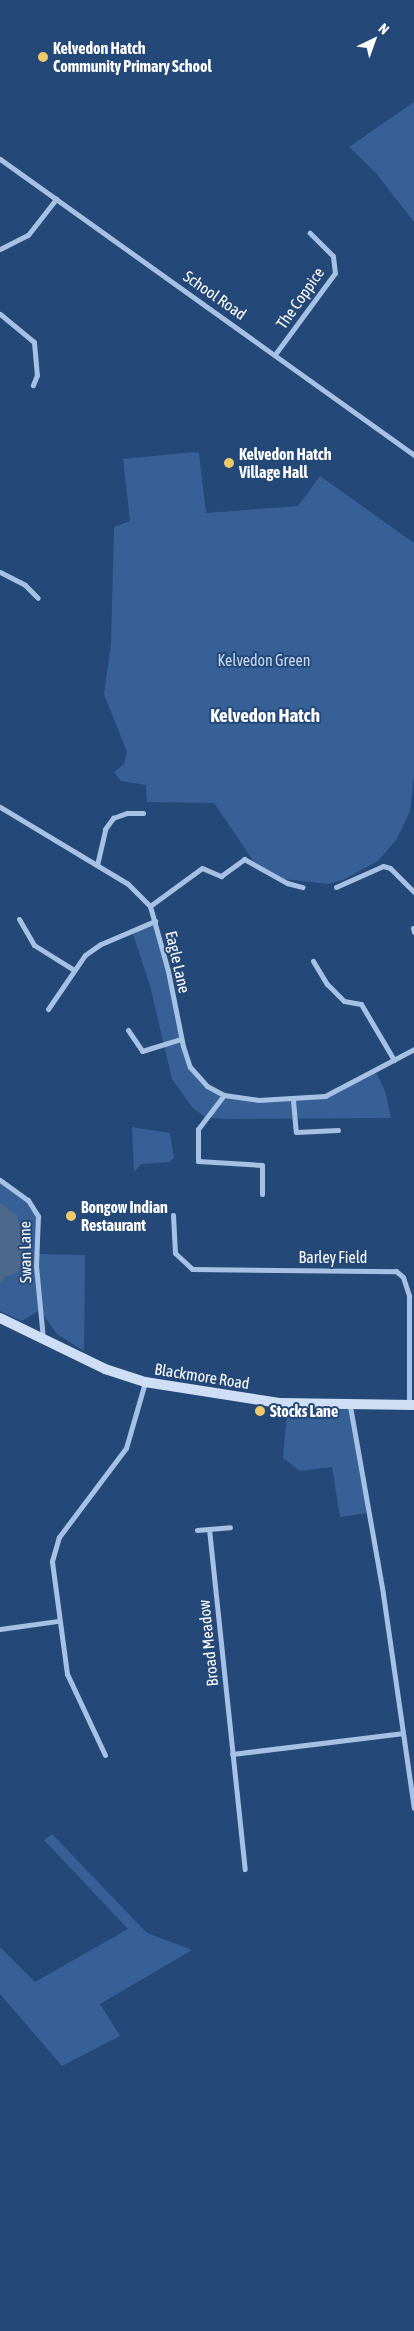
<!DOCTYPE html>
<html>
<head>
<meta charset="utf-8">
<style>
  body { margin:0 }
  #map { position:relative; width:414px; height:2331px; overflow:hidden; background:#244878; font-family:"Asap Condensed",sans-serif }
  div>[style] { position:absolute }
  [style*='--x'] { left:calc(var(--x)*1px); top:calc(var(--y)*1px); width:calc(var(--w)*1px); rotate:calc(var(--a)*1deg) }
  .green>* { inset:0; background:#376196 }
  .water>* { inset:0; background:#4e688c }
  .street>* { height:5px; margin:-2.5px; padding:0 2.5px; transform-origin:2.5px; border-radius:2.5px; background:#a6c1e3 }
  .secondary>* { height:10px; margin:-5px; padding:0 5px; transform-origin:5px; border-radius:5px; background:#cedef4 }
  .dots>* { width:14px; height:14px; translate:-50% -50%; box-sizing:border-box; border:2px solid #244878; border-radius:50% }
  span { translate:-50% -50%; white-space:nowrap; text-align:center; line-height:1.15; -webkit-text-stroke:4px #244878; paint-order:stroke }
  .poi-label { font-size:16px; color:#fff; font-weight:700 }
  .left { translate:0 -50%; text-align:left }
  .street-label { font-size:16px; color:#fff }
  .park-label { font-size:16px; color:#c8dbf3 }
  .quarter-label { font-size:19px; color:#fff; font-weight:700 }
  .north { position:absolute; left:349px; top:15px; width:50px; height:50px; -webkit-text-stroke:4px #244878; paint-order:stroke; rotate:42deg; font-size:14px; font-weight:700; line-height:20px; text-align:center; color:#fff }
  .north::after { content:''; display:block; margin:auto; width:18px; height:22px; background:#fff; clip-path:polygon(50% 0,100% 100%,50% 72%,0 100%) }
</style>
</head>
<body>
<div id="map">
  <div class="green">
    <i style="clip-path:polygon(414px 102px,414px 222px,376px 173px,349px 147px)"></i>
    <i style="clip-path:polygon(194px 452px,199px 453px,206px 513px,298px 506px,320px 476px,414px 543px,414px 776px,410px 811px,397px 839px,378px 861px,343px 880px,329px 884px,283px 879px,254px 862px,214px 803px,147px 802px,146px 785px,121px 781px,114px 772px,124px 764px,127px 752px,104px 694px,111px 644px,114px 527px,130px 521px,123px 459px)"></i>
    <i style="clip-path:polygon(155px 921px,190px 1067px,207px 1086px,224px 1095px,258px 1100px,325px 1096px,375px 1070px,385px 1091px,391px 1118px,226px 1119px,205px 1117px,192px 1107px,172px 1079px,150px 986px,132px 931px)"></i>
    <i style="clip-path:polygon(132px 1127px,170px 1133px,174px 1158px,169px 1162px,141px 1164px,134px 1172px)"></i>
    <i style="clip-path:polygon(0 1180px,36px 1210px,37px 1254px,85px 1255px,84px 1351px,57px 1334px,40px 1310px,22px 1321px,0 1311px)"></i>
    <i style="clip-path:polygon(288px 1403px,350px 1406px,368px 1513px,340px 1517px,332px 1467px,300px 1471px,283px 1458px)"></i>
    <i style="clip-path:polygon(52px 1834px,147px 1933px,192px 1950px,100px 2004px,120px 2036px,62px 2066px,0 1994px,0 1947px,35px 1982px,128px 1929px,44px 1840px)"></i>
  </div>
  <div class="water">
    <i style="clip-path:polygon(0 1203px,17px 1215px,25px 1256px,17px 1273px,6px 1276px,0 1283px)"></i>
  </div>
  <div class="street">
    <i style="--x:0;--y:159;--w:509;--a:35.56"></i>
    <i style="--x:0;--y:249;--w:31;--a:-27"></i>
    <i style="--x:28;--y:235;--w:46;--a:-52.1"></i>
    <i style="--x:0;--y:314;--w:44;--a:39.5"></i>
    <i style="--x:34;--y:342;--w:33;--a:85"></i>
    <i style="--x:37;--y:375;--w:11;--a:112"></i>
    <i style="--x:276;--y:353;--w:99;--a:-53.6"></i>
    <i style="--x:335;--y:273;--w:17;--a:-97"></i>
    <i style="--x:333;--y:256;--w:33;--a:-135"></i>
    <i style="--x:0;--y:572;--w:28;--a:27"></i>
    <i style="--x:25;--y:585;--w:18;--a:45"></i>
    <i style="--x:0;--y:807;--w:149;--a:31"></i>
    <i style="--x:128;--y:884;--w:31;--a:45"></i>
    <i style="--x:150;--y:906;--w:67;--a:74.5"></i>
    <i style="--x:168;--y:971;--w:76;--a:78.7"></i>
    <i style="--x:183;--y:1046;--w:22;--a:72"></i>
    <i style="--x:190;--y:1067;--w:25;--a:48"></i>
    <i style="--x:207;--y:1086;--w:19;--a:28"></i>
    <i style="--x:224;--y:1095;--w:34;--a:8"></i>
    <i style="--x:258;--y:1100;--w:67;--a:-3.4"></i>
    <i style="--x:325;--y:1096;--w:101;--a:-27.8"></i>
    <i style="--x:97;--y:865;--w:37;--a:-77"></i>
    <i style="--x:105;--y:829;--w:14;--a:-54"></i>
    <i style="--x:113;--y:818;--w:15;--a:-20"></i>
    <i style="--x:127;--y:813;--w:16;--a:0"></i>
    <i style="--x:336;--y:887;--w:51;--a:-24.1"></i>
    <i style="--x:383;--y:866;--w:7;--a:16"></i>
    <i style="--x:390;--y:868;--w:34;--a:45"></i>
    <i style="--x:150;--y:906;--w:64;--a:-36.2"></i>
    <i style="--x:202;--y:868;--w:21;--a:23"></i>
    <i style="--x:221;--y:876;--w:29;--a:-36"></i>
    <i style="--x:244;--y:859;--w:49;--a:29.2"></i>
    <i style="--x:287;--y:883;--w:16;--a:15"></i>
    <i style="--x:19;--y:919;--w:30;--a:60"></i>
    <i style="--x:34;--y:945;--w:47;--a:32"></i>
    <i style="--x:413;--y:928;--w:4;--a:76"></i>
    <i style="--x:313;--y:961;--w:27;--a:59"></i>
    <i style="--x:327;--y:984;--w:24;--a:45"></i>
    <i style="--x:344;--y:1001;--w:17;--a:10"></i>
    <i style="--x:361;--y:1004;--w:65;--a:59.5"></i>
    <i style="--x:48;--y:1009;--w:65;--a:-55.6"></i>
    <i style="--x:85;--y:955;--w:19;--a:-35"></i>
    <i style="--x:101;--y:944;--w:59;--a:-23.1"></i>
    <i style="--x:128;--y:1030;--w:25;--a:56"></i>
    <i style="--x:142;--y:1051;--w:41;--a:-17.1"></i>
    <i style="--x:224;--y:1095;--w:43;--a:127.4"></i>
    <i style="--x:198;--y:1129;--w:32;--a:90"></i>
    <i style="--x:198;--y:1161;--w:64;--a:3.6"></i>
    <i style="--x:262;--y:1165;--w:29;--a:90"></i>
    <i style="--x:293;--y:1100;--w:32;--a:85"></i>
    <i style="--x:296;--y:1132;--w:42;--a:-2.7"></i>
    <i style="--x:0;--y:1180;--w:34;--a:36"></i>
    <i style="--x:28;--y:1200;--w:19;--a:58"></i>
    <i style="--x:38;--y:1216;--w:50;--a:92.3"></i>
    <i style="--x:36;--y:1266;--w:73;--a:84.5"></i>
    <i style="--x:173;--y:1215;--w:38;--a:87"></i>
    <i style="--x:175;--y:1253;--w:23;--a:43"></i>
    <i style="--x:192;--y:1269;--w:204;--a:0.6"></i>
    <i style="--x:396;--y:1271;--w:9;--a:41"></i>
    <i style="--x:403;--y:1277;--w:20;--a:72"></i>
    <i style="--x:409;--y:1296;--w:109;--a:90"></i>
    <i style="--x:350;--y:1406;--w:191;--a:80"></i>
    <i style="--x:383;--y:1594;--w:216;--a:81.8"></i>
    <i style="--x:209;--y:1529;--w:21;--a:-5"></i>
    <i style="--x:197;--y:1530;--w:12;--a:-5"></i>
    <i style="--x:209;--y:1529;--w:342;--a:84"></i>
    <i style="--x:0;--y:1629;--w:59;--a:-7.9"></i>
    <i style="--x:232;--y:1754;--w:171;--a:-7"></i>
    <i style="--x:105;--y:1755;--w:89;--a:-115.1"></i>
    <i style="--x:67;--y:1674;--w:114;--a:-97.6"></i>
    <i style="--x:52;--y:1561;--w:25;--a:-74"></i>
    <i style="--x:59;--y:1537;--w:111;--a:-53"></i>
    <i style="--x:126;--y:1448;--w:69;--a:-73.9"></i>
  </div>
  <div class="secondary">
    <i style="--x:0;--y:1318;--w:117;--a:25.9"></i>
    <i style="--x:105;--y:1369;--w:42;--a:18"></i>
    <i style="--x:145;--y:1382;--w:136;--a:8.9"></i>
    <i style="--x:279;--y:1403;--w:135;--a:0.8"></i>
  </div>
  <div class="dots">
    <i style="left:43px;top:57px;background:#edc96a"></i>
    <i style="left:229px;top:463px;background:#edc96a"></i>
    <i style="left:71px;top:1216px;background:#edc96a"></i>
    <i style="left:260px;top:1411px;background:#edc96a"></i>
  </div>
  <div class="poi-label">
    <span class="left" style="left:53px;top:57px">Kelvedon Hatch<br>Community Primary School</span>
    <span class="left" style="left:239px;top:463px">Kelvedon Hatch<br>Village Hall</span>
    <span class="left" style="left:81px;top:1216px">Bongow Indian<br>Restaurant</span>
    <span class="left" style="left:270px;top:1411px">Stocks Lane</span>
  </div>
  <div class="street-label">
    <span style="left:215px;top:295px;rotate:35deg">School Road</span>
    <span style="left:300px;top:298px;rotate:-55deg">The Coppice</span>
    <span style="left:178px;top:962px;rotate:77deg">Eagle Lane</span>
    <span style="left:25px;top:1252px;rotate:-91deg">Swan Lane</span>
    <span style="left:333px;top:1257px">Barley Field</span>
    <span style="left:202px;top:1376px;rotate:9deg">Blackmore Road</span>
    <span style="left:208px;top:1643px;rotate:-96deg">Broad Meadow</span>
  </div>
  <div class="park-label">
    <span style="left:264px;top:660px">Kelvedon Green</span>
  </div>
  <div class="quarter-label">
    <span style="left:265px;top:716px">Kelvedon Hatch</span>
  </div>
  <div class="north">N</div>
</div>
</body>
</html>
